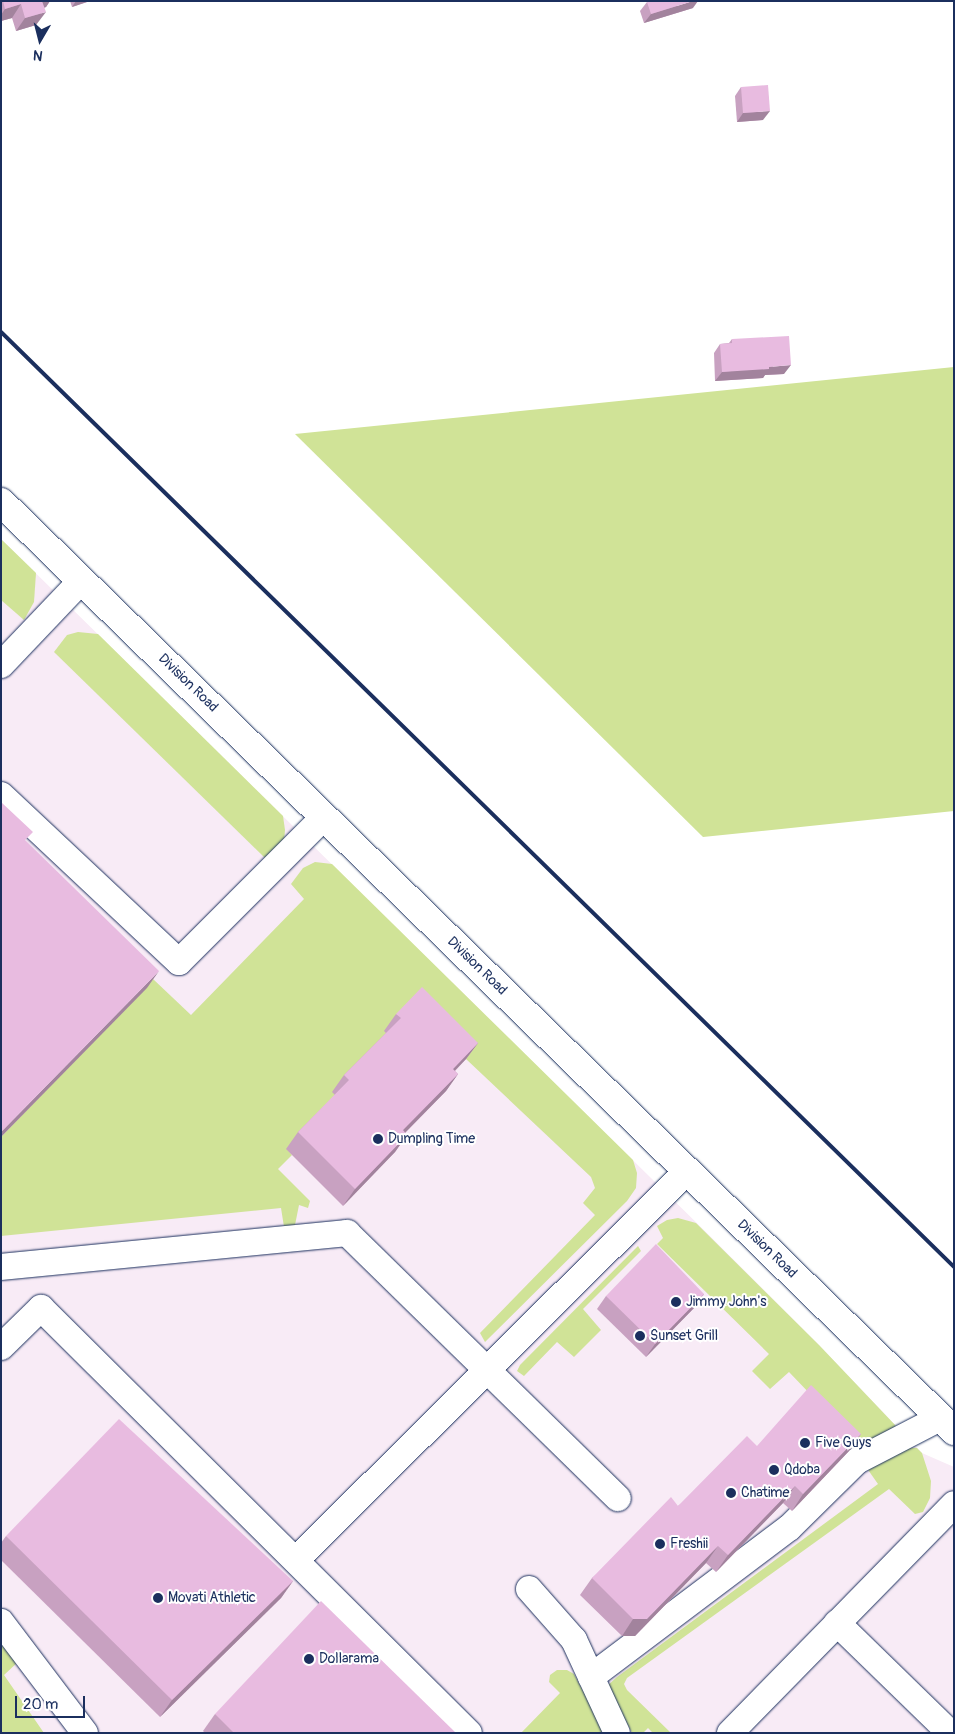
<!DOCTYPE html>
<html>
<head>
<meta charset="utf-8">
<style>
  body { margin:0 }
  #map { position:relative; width:955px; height:1734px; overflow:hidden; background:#fff; font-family:Pangolin,sans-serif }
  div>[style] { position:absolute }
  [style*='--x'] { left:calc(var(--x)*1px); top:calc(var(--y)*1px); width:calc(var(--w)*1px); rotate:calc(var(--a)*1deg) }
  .built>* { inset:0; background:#f8ebf6 }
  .green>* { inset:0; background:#d0e397 }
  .roads { filter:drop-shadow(0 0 1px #1b2f5e) drop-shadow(0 0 1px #1b2f5e) }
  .minor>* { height:26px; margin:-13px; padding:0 13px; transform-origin:13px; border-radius:13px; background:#fff }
  .major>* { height:28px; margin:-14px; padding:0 14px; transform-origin:14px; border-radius:14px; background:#fff }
  .rail>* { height:4px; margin:-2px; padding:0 2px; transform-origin:2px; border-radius:2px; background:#1b2f5e }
  .wall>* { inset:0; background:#c8a1c1 }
  .shaded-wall>* { inset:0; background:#a2839d }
  .building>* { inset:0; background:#e8bbe0 }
  .dots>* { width:14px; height:14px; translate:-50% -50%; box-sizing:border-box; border:2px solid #fff; border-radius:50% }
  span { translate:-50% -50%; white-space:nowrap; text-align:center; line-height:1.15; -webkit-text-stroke:4px #fff; paint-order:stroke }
  .street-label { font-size:14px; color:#1b2f5e }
  .poi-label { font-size:14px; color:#1b2f5e }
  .left { translate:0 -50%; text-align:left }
  .frame { position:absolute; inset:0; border:2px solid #1b2f5e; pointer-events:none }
  .north { position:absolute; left:15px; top:15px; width:50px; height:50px; -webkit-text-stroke:4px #fff; paint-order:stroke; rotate:188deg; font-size:14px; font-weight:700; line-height:20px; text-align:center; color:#1b2f5e }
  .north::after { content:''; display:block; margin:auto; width:18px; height:22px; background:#1b2f5e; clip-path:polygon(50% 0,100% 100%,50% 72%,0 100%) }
  .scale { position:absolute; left:15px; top:1696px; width:70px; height:22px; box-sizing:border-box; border:2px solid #1b2f5e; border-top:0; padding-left:6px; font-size:15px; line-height:18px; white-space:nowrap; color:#1b2f5e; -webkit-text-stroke:4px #fff; paint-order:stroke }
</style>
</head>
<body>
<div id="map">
  <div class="built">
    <i style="clip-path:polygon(1px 539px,709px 1235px,819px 1345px,922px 1453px,954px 1467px,954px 1733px,1px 1733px)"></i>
  </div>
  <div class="green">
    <i style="clip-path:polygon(954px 367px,954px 811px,703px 837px,295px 434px)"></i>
    <i style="clip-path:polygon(1px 539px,36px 573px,34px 602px,24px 620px,1px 600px)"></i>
    <i style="clip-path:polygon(78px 632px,98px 634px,283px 816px,285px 830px,284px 841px,265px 858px,54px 652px,67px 635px)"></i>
    <i style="clip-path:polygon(315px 862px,332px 864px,633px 1160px,637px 1173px,636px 1188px,627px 1201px,485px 1342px,480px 1333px,595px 1215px,583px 1203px,595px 1188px,591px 1177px,466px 1059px,389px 1035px,337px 1097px,287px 1149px,292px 1155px,278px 1169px,310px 1201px,308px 1208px,299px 1205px,295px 1225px,284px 1227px,281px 1208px,1px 1236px,1px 1137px,153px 979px,191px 1015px,304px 899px,291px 884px,303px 868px)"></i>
    <i style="clip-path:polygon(678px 1218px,696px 1223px,819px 1345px,896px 1426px,862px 1445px,858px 1441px,849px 1443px,837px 1422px,789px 1372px,770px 1389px,752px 1371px,769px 1354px,657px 1244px,663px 1238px,657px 1226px,667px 1220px)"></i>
    <i style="clip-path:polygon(638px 1246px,641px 1251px,583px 1309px,601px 1330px,574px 1357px,557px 1342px,524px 1376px,517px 1371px,520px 1365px)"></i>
    <i style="clip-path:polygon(901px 1447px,917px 1448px,922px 1453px,931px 1481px,930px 1498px,923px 1512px,915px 1514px,889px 1489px,627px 1678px,624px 1684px,627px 1690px,671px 1733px,653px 1733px,648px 1728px,643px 1733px,632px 1733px,607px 1686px,617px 1677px,878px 1484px,866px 1467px)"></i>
    <i style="clip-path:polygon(1px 1639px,18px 1662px,4px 1675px,44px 1733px,1px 1733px)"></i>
    <i style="clip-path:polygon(557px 1670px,567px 1670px,574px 1674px,606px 1733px,521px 1733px,560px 1693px,549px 1682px,550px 1675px)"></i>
  </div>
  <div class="roads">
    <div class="minor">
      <i style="--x:1;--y:665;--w:117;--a:-46.4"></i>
      <i style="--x:1;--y:795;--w:244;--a:43.2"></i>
      <i style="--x:179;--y:962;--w:205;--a:-45"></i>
      <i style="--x:1;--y:1267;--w:348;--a:-5.6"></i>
      <i style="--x:347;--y:1233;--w:379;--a:44.4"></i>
      <i style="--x:1;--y:1347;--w:56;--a:-44.3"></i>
      <i style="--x:41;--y:1308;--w:603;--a:44.8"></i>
      <i style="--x:296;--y:1560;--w:552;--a:-44.85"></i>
      <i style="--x:529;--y:1589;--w:68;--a:48.6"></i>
      <i style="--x:574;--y:1640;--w:102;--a:65.2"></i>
      <i style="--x:1;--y:1622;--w:139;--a:52.9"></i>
      <i style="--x:837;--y:1623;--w:158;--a:44.2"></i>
      <i style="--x:591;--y:1677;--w:248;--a:-37"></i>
      <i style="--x:789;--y:1528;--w:95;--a:-44.6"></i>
      <i style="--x:857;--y:1461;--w:93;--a:-27.4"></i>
      <i style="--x:730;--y:1733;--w:320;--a:-45.6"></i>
    </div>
    <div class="major">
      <i style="--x:1;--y:502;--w:1331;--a:44.27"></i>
    </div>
  </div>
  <div class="rail">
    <i style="--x:1;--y:332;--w:1335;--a:44.45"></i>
  </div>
  <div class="wall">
    <i style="clip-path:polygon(1px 1px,50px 1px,46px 7px,44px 8px,36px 25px,16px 31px,12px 18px,1px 21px)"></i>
    <i style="clip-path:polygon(70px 1px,90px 1px,72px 7px)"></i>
    <i style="clip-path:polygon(647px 2px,693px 8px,644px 23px,640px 11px)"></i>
    <i style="clip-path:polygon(741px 87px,763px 120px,737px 122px,735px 96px)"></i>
    <i style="clip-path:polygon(732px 339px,784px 374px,765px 375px,763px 378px,715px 381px,714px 353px,720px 344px,729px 343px)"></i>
    <i style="clip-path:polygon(396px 1014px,478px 1043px,466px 1059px,455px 1071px,458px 1074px,446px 1091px,405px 1133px,407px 1135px,395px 1152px,343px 1206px,286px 1149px,298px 1132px,335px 1095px,332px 1092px,344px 1075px,386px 1033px,384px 1031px)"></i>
    <i style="clip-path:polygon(704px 1294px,695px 1307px,646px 1357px,597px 1309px,606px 1296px)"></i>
    <i style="clip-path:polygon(861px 1434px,849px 1451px,792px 1511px,783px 1503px,716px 1572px,706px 1563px,635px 1636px,622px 1636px,580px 1595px,592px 1578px,678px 1506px,757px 1446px)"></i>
    <i style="clip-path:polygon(6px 1536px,293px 1581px,281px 1598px,160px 1717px,1px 1560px,1px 1543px)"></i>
    <i style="clip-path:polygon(215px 1714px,456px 1733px,205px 1733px,203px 1731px)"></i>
  </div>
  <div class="shaded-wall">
    <i style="clip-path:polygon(39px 1px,50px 1px,46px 7px,32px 11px)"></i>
    <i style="clip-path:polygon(76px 1px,90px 1px,72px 7px)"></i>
    <i style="clip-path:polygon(693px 1px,698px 1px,693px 8px,644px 23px,651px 14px)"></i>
    <i style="clip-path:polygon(21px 4px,12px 18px,1px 21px,1px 15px,5px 9px)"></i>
    <i style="clip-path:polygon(46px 12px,36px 25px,16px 31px,25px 18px)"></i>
    <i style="clip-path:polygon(770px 111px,763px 120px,737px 122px,743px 113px)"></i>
    <i style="clip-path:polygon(791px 365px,784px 374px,765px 375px,763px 378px,715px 381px,722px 372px,769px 367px)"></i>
    <i style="clip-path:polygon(159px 971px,147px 988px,1px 1137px,1px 1132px)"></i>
    <i style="clip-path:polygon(478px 1043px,466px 1059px,441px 1085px,453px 1069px)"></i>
    <i style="clip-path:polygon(458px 1074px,446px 1091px,391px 1147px,403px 1130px)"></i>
    <i style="clip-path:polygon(407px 1135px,395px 1152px,343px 1206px,355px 1189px)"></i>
    <i style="clip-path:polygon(704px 1294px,695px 1307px,646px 1357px,655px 1344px)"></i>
    <i style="clip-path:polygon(861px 1434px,849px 1451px,792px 1511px,803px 1494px)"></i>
    <i style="clip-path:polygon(795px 1486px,783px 1503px,716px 1572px,728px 1555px)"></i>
    <i style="clip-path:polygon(718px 1546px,706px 1563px,635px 1636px,622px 1636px,633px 1619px)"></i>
    <i style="clip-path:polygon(293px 1581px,281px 1598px,160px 1717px,172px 1700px)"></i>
  </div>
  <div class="building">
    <i style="clip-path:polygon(3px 1px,42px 1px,46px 12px,25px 18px,21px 4px,5px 9px)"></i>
    <i style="clip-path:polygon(649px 1px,693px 1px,651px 14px,647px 2px)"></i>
    <i style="clip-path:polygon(768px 85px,770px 111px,743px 113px,741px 87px)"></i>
    <i style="clip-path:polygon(789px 336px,791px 365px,769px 367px,769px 369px,722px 372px,720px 344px,732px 343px,732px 339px)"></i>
    <i style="clip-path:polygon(1px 802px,33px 832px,25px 840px,159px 971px,1px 1132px)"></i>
    <i style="clip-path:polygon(422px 987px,478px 1043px,453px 1069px,458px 1074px,403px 1130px,407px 1135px,355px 1189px,298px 1132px,349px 1080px,344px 1075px,401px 1018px,396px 1014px)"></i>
    <i style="clip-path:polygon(656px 1244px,704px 1294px,655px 1344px,606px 1296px)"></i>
    <i style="clip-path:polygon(811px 1385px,861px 1434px,803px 1494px,795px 1486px,728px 1555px,718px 1546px,647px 1619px,633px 1619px,592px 1578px,671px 1497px,678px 1506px,747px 1436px,757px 1446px)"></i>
    <i style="clip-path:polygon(119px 1419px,293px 1581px,172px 1700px,6px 1536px)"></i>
    <i style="clip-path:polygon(321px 1601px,456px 1733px,234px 1733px,215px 1714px)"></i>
  </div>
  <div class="dots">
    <i style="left:378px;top:1139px;background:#1b2f5e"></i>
    <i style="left:676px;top:1302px;background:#1b2f5e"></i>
    <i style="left:640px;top:1336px;background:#1b2f5e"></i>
    <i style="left:805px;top:1443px;background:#1b2f5e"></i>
    <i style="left:774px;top:1470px;background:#1b2f5e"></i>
    <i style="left:731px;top:1493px;background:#1b2f5e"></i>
    <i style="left:660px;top:1544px;background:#1b2f5e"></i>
    <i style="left:158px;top:1598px;background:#1b2f5e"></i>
    <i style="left:309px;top:1659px;background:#1b2f5e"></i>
  </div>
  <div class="street-label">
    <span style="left:188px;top:683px;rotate:44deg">Division Road</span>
    <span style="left:477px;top:966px;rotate:44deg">Division Road</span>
    <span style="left:767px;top:1249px;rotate:44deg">Division Road</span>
  </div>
  <div class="poi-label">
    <span class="left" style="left:388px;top:1139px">Dumpling Time</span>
    <span class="left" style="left:686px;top:1302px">Jimmy John's</span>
    <span class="left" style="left:650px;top:1336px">Sunset Grill</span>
    <span class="left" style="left:815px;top:1443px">Five Guys</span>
    <span class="left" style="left:784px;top:1470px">Qdoba</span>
    <span class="left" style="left:741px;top:1493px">Chatime</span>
    <span class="left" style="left:670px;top:1544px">Freshii</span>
    <span class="left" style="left:168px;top:1598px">Movati Athletic</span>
    <span class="left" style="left:319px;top:1659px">Dollarama</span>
  </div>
  <div class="frame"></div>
  <div class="north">N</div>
  <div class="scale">20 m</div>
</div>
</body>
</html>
